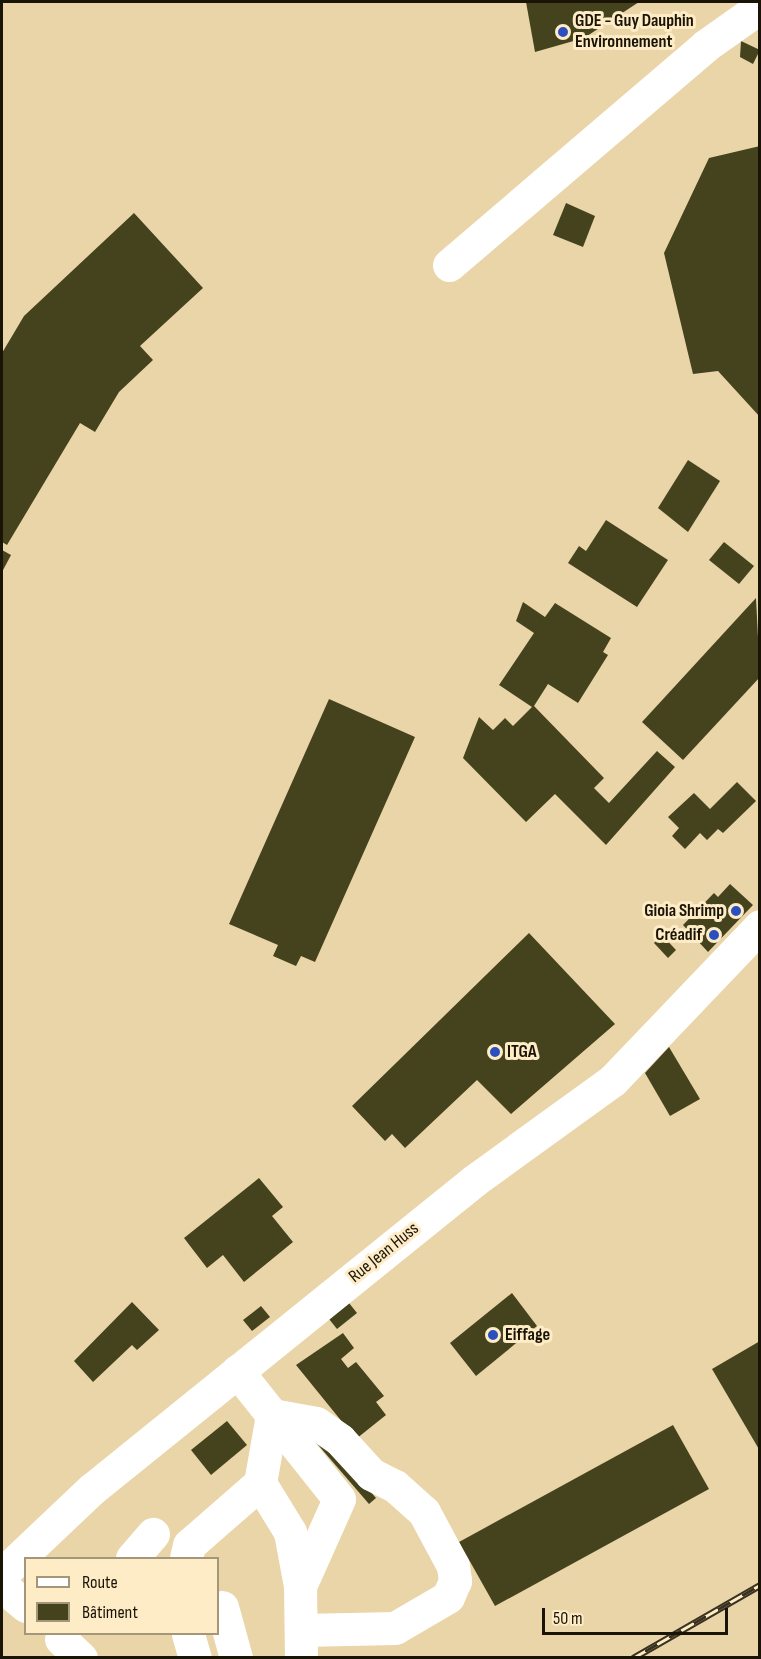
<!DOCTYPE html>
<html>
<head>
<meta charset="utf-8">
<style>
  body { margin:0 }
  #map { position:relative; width:761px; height:1659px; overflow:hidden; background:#f1dfb9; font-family:"Sofia Sans Condensed",sans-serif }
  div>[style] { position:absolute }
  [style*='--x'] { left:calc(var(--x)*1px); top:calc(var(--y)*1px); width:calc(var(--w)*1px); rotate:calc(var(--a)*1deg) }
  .built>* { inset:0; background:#ead5a8 }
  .building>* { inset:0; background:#45431d }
  .minor>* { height:33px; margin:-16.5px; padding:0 16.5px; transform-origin:16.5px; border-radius:16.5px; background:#fff }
  .rail>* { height:7px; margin-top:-3.5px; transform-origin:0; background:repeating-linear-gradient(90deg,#feecc6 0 14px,#393220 0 28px); box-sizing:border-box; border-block:2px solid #393220 }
  .dots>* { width:16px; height:16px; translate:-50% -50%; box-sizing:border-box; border:3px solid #feecc6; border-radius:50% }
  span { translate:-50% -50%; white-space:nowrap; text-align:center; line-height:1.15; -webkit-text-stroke:6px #feecc6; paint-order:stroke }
  .poi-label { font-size:18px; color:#1a1406; font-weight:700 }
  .left { translate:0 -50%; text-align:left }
  .right { translate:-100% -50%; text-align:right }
  .street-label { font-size:18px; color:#1a1406 }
  .frame { position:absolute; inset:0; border:3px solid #1a1406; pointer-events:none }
  .legend { position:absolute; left:24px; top:1557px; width:195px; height:78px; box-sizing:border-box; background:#feecc6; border:2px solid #a39679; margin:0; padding:8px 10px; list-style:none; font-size:18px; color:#1a1406 }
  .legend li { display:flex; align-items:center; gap:12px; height:30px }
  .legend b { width:30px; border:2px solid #a39679 }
  .scale { position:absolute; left:542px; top:1608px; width:186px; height:27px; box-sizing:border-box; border:3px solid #1a1406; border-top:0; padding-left:8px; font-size:18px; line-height:21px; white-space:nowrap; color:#1a1406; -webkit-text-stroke:4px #feecc6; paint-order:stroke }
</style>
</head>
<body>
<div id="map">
  <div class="built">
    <i style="clip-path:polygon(evenodd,2px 2px,759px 2px,759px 1657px,2px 1658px,2px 2px,26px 1558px,218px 1558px,218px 1634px,26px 1634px,26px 1558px)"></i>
  </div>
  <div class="building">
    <i style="clip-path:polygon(526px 2px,639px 2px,584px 38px,535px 52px)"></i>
    <i style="clip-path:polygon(741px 41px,760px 50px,753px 64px,740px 57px)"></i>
    <i style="clip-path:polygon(760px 146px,760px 417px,718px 371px,693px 374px,664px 253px,709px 158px)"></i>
    <i style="clip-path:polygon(566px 203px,595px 216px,583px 247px,553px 235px)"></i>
    <i style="clip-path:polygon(134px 213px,203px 288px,140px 346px,153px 360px,119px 392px,95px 432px,80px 423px,7px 545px,2px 542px,2px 353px,24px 316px)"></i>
    <i style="clip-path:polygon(688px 460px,720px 481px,688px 532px,658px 508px)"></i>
    <i style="clip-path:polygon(606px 520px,668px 560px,637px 607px,568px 563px,579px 546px,586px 551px)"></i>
    <i style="clip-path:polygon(724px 542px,754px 566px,739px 584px,709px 560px)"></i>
    <i style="clip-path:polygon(2px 550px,11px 555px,2px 572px)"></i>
    <i style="clip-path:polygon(756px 598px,760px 677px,683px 760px,642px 722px)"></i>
    <i style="clip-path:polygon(523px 602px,545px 617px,555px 603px,611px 638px,603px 652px,608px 655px,578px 703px,548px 684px,534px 706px,604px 778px,594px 788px,609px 803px,657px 751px,675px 767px,606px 845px,555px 794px,526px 822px,463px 758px,479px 717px,493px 730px,505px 718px,513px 726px,532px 707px,499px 685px,534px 633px,516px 621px)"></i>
    <i style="clip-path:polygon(329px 699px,415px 737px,315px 962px,301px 956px,296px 966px,273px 956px,278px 945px,229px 924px)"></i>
    <i style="clip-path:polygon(737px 782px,756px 801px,723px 833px,718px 829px,707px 840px,700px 833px,685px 849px,672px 836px,679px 828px,668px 817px,694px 793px,710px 809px)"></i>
    <i style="clip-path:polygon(730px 884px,753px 905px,708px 952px,683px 925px,714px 893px,718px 897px)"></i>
    <i style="clip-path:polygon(529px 933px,615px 1024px,511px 1114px,477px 1080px,405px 1148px,392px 1134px,385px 1141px,352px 1106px)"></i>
    <i style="clip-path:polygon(662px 935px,676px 950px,668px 958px,654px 943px)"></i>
    <i style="clip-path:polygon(669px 1047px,700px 1099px,670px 1116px,645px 1073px)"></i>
    <i style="clip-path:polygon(259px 1178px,283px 1207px,272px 1216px,293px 1242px,244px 1282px,223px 1255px,207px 1268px,184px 1238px)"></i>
    <i style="clip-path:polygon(512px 1293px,537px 1326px,476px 1376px,450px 1343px)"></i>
    <i style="clip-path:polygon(132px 1302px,159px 1330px,137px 1350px,132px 1345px,93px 1382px,74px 1361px)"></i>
    <i style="clip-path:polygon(349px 1303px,357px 1313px,337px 1329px,329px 1319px)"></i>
    <i style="clip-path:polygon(261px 1306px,270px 1317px,252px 1331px,243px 1320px)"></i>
    <i style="clip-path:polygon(343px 1333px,354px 1348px,341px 1359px,348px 1368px,356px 1362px,384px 1396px,376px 1402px,386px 1415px,356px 1439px,296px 1365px)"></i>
    <i style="clip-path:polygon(760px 1341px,760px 1451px,712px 1369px)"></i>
    <i style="clip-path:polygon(227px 1421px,247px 1445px,211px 1475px,191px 1450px)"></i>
    <i style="clip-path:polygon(673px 1425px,709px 1489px,495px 1606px,459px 1542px)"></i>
    <i style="clip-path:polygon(320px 1433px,376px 1498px,369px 1504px,313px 1439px)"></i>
  </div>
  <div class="minor">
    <i style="--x:449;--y:265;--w:337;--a:-40.5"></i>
    <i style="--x:705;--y:46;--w:67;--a:-35.3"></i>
    <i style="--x:272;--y:1415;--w:45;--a:10.3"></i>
    <i style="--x:316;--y:1423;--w:29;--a:35"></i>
    <i style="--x:340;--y:1440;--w:46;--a:47.6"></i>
    <i style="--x:371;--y:1474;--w:27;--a:27"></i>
    <i style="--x:395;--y:1486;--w:39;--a:42"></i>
    <i style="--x:424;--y:1512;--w:61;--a:61.8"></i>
    <i style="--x:453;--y:1566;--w:15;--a:82"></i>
    <i style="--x:455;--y:1581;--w:17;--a:114"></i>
    <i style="--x:448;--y:1597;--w:61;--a:149.7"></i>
    <i style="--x:395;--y:1628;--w:94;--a:178.8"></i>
    <i style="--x:272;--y:1415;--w:107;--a:51.4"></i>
    <i style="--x:339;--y:1499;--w:95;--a:114.1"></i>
    <i style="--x:260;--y:1483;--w:57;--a:58.5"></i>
    <i style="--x:290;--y:1532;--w:55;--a:79.5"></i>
    <i style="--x:300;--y:1586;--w:72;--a:89.2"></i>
    <i style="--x:132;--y:1558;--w:32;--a:-49"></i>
    <i style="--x:186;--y:1558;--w:13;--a:-77"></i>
    <i style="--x:189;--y:1545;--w:94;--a:-41.1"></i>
    <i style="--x:260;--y:1483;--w:69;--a:-80"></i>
    <i style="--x:272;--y:1415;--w:56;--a:-128.5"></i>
    <i style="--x:2;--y:1574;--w:124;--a:-43.4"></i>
    <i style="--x:92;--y:1489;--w:492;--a:-38.9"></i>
    <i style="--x:475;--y:1180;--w:170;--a:-35.9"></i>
    <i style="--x:613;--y:1080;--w:213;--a:-46.3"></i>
    <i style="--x:2;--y:1586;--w:31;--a:40"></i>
    <i style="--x:222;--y:1607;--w:53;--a:74.6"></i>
    <i style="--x:188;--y:1634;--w:25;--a:74"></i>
    <i style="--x:61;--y:1639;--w:28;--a:44"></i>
  </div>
  <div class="rail">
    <i style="--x:633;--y:1658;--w:146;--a:-29.9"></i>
  </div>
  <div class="dots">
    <i style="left:563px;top:32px;background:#2b4fbf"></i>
    <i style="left:736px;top:911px;background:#2b4fbf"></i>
    <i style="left:714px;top:935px;background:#2b4fbf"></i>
    <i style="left:495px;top:1052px;background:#2b4fbf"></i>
    <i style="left:493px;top:1335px;background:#2b4fbf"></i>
  </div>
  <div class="poi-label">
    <span class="left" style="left:575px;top:32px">GDE - Guy Dauphin<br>Environnement</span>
    <span class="right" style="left:724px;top:911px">Gioia Shrimp</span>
    <span class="right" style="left:702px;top:935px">Créadif</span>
    <span class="left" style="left:507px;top:1052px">ITGA</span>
    <span class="left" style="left:505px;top:1335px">Eiffage</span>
  </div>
  <div class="street-label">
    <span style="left:384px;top:1253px;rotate:-39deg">Rue Jean Huss</span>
  </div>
  <div class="frame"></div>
  <ul class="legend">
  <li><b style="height:8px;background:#fff"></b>Route</li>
  <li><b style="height:16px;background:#45431d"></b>Bâtiment</li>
  </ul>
  <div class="scale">50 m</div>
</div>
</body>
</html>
